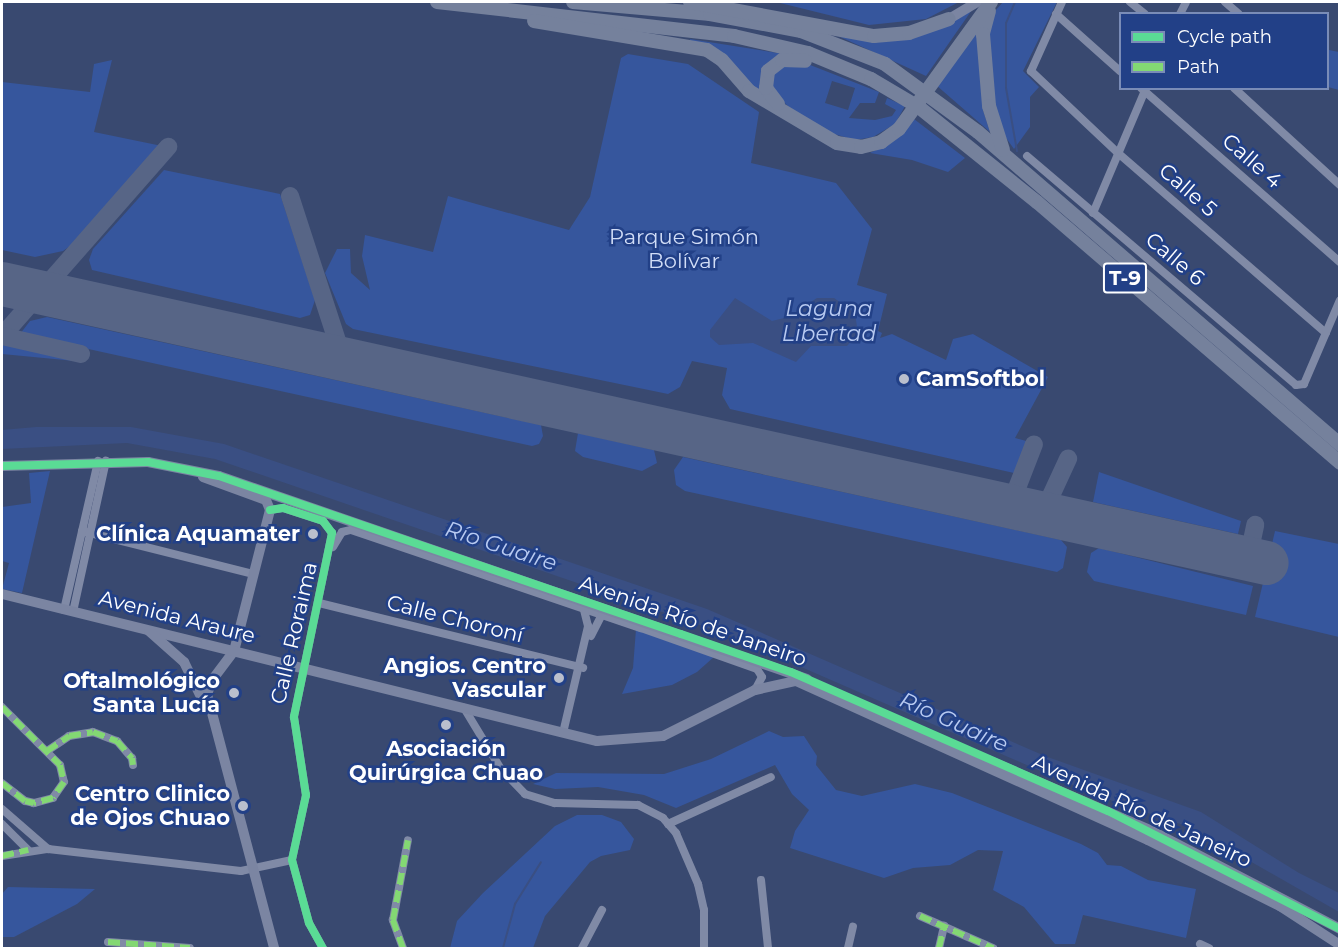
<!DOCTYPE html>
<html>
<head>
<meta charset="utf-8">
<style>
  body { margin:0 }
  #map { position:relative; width:1341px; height:950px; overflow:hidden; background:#394970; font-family:Montserrat,sans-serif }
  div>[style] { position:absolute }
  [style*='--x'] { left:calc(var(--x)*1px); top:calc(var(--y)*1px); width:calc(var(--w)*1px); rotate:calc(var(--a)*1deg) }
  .green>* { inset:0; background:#36569d }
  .water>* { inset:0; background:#3a4f83 }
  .stream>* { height:2px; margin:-1px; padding:0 1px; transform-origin:1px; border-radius:1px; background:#3a4f83 }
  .taxiway>* { height:18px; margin:-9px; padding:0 9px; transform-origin:9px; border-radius:9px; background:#576586 }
  .runway>* { height:44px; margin:-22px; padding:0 22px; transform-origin:22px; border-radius:22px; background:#576586 }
  .street>* { height:8px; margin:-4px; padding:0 4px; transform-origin:4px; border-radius:4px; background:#808aa6 }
  .secondary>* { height:10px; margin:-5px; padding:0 5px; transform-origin:5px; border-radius:5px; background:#7b85a2 }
  .highway>* { height:14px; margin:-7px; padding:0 7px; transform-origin:7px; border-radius:7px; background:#75819c }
  .quiet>* { height:6px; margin-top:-3px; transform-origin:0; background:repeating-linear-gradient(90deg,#83d873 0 12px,transparent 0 18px) }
  .cycleway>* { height:8px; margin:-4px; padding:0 4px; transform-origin:4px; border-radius:4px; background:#5adb95 }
  .dots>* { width:16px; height:16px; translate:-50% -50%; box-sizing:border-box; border:3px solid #224087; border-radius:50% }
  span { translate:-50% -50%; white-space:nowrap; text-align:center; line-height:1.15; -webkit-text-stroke:5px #224087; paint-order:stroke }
  .shield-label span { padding:2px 4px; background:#224087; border:2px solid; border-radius:4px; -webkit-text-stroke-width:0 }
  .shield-label { font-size:20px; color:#fff; font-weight:700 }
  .street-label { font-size:21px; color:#fff }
  .park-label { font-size:21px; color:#d1ddf7 }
  .poi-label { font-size:21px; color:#fff; font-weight:700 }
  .left { translate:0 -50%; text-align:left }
  .right { translate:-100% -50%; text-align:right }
  .water-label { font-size:22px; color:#b8caf1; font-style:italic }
  .frame { position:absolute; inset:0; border:3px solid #fff; pointer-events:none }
  .legend { position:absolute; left:1119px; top:12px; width:210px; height:78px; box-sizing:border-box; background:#224087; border:2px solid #7a8cb7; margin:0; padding:8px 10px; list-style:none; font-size:18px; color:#fff }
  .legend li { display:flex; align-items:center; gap:12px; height:30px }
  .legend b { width:30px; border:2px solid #7a8cb7 }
</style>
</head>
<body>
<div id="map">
  <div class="green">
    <i style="clip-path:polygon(776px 2px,959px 2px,926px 19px,869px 25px)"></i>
    <i style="clip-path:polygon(1003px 2px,1057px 2px,1023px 71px,1039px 87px,1030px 97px,1030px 127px,1014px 149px,996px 124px,987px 33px,995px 11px)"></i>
    <i style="clip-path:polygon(974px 7px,926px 76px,836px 35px,866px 39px)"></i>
    <i style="clip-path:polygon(981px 17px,983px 110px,990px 132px,936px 85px)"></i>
    <i style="clip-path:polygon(690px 39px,784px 54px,767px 98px,690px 41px)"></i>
    <i style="clip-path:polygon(1329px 50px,1339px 52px,1339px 90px,1328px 87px)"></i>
    <i style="clip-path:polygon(628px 54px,688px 64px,759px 112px,751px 163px,836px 183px,872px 229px,857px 285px,887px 294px,878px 331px,882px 333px,880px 338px,892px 334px,946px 360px,953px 339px,973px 334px,1048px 377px,1015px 438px,1030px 442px,1014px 473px,730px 409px,722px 395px,727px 368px,692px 361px,680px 387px,668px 394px,353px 329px,346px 324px,325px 273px,337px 249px,350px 249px,351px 273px,370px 290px,362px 256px,365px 235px,433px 252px,448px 196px,569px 230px,590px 197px,621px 58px)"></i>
    <i style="clip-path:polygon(112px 60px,94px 132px,162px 146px,76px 242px,63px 251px,35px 257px,2px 250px,2px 82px,90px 92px,94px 64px)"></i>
    <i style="clip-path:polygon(evenodd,800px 61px,879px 92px,875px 103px,860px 103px,849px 118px,875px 120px,892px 116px,896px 110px,885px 104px,887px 98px,905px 106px,895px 124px,873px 137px,855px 140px,834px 134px,790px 108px,772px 91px,773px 70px,800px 61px,832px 81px,855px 88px,848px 110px,825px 103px,832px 81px)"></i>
    <i style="clip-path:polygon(914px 119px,965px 158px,948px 172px,912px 160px,870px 153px,895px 140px)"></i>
    <i style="clip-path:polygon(164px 170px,280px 194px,315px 300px,310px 315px,300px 318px,92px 270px,89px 260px,93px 249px)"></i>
    <i style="clip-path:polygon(47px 317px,541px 425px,543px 436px,539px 444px,532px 446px,20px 334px,30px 321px)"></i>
    <i style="clip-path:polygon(2px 343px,73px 359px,75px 361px,2px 354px)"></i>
    <i style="clip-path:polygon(578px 433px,654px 450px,657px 463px,642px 471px,583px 457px,575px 451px)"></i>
    <i style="clip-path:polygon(683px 457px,1061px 540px,1067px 547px,1063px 568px,1057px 572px,685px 491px,676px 485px,674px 470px)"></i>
    <i style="clip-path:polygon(50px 471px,22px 593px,2px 589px,9px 563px,2px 561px,2px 507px,31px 503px,29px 473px)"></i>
    <i style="clip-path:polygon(1099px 472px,1241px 521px,1238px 534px,1093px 502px)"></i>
    <i style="clip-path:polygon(1275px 531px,1339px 544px,1339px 637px,1255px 617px)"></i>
    <i style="clip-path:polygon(1099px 548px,1253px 586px,1246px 615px,1094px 581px,1087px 572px,1091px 553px)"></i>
    <i style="clip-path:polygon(636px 629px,715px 656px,697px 672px,672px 685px,622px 694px,633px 668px)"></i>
    <i style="clip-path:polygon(769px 731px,783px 737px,804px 736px,817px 756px,816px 765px,836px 790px,862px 796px,915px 784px,952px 793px,1081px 844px,1098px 853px,1107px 865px,1121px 866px,1148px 880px,1196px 889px,1186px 938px,1083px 915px,1075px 944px,1055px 944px,1024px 907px,993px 890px,1003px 851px,978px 850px,950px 865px,913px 868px,884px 878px,790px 848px,795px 831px,809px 810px,792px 794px,775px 765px,676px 808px,644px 795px,598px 787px,555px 789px,533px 784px,556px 773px,664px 774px,711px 759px)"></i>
    <i style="clip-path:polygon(577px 815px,602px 815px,621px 822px,634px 839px,630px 850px,601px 856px,590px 862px,545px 916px,533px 948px,450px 948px,457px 921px,483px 893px,555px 826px)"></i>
    <i style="clip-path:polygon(8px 887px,95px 889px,77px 904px,14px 937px,2px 937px,2px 894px)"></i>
  </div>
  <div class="water">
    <i style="clip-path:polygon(735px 298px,772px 321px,788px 317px,817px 298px,834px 298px,855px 313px,858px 334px,847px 346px,811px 346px,796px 362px,753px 343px,719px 345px,710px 337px,710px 330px)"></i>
    <i style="clip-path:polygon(36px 427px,131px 427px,224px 444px,707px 609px,1045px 756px,1201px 812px,1299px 873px,1339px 893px,1339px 912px,1192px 828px,1098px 796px,723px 633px,215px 459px,127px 443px,2px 449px,2px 430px)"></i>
  </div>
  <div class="stream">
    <i style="--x:1015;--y:2;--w:23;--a:113"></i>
    <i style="--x:1006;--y:23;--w:65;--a:90"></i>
    <i style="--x:1006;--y:88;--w:64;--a:80.1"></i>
    <i style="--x:503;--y:948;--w:46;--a:-74.7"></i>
    <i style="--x:515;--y:904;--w:49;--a:-58.2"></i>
  </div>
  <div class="taxiway">
    <i style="--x:290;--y:196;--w:171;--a:72"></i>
    <i style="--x:2;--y:336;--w:252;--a:-48.7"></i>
    <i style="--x:2;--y:336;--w:81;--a:12.8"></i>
    <i style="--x:1010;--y:506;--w:66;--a:-68.8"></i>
    <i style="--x:1043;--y:513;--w:60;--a:-65.2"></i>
    <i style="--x:1248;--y:559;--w:35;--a:-78"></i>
  </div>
  <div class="runway">
    <i style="--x:2;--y:284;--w:1295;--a:12.44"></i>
  </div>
  <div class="street">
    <i style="--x:1062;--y:2;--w:76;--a:114.2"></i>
    <i style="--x:1031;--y:71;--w:120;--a:43.3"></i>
    <i style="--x:1118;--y:153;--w:275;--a:40.9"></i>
    <i style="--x:1130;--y:2;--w:19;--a:39"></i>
    <i style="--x:1225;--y:2;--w:18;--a:41"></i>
    <i style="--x:1056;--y:14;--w:86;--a:41.7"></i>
    <i style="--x:1180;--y:14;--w:13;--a:-63"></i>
    <i style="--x:1141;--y:88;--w:264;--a:41.2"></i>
    <i style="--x:1234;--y:88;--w:144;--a:42.5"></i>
    <i style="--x:1027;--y:156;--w:353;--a:40.4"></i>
    <i style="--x:1296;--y:385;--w:8;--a:-7"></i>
    <i style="--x:1304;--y:384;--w:91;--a:-66.8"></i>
    <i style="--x:1093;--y:213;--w:136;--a:-67"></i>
    <i style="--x:270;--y:510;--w:13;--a:-9"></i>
    <i style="--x:283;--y:508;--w:42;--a:18"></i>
    <i style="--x:323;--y:521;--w:15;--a:53"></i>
    <i style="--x:332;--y:533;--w:188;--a:101.7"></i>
    <i style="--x:294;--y:717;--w:79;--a:81.3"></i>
    <i style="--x:306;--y:795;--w:66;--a:102.2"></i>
    <i style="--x:292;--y:860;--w:65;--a:74.9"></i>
    <i style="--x:309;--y:923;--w:29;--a:61"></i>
    <i style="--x:82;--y:531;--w:176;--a:14.1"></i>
    <i style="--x:333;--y:547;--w:17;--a:-59"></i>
    <i style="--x:342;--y:532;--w:9;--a:-13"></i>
    <i style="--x:351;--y:530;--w:306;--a:18.7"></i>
    <i style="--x:641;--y:628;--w:123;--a:19.5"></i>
    <i style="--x:757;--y:669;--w:9;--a:58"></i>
    <i style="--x:762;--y:677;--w:15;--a:118"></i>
    <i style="--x:319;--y:603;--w:272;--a:13.8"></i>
    <i style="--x:64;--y:610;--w:153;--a:-77.1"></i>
    <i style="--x:73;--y:612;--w:155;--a:-77.7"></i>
    <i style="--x:591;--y:636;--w:22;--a:-63"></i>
    <i style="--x:2;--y:707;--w:82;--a:45"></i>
    <i style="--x:60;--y:765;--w:17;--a:77"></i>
    <i style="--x:64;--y:782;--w:19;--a:125"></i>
    <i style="--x:53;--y:798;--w:20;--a:165"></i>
    <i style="--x:34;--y:803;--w:9;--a:-167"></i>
    <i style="--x:25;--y:801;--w:29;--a:-142"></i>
    <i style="--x:464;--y:708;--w:71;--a:58.8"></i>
    <i style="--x:501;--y:769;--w:35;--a:46"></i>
    <i style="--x:525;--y:794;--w:31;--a:17"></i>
    <i style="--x:555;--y:803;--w:83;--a:1.4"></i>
    <i style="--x:638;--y:805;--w:28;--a:27"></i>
    <i style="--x:663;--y:818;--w:20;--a:49"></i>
    <i style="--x:676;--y:833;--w:56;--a:66.7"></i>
    <i style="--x:698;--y:884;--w:27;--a:77"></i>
    <i style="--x:704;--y:910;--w:38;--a:90"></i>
    <i style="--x:563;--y:733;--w:110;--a:-76.8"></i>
    <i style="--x:588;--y:626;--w:16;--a:-104"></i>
    <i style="--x:47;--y:751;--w:27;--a:-34"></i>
    <i style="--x:69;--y:736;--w:24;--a:-9"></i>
    <i style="--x:93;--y:732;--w:26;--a:21"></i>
    <i style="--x:117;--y:741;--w:23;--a:49"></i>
    <i style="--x:132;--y:758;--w:7;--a:82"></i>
    <i style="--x:2;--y:809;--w:61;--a:41"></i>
    <i style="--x:2;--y:824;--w:37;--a:45"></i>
    <i style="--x:668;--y:824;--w:113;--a:-24.5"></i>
    <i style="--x:2;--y:856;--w:47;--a:-8.7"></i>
    <i style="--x:48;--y:849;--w:194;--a:6.5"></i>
    <i style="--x:241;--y:871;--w:52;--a:-12.2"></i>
    <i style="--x:761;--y:880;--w:68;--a:84.1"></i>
    <i style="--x:920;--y:916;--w:80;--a:23.7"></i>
    <i style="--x:108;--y:942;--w:82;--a:4.2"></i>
    <i style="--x:1200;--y:944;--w:10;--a:24"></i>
    <i style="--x:403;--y:948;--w:30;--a:-110"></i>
    <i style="--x:393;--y:920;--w:81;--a:-79.4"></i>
    <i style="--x:582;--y:948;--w:43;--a:-62.2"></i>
    <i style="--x:848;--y:948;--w:22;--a:-77"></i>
    <i style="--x:939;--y:948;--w:23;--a:-77"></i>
  </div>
  <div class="secondary">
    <i style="--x:949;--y:19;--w:33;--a:-31"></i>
    <i style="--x:2;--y:466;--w:146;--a:-1.6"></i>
    <i style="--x:148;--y:462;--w:72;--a:11.2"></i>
    <i style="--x:219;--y:476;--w:622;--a:19.05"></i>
    <i style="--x:203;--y:477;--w:67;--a:20.1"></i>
    <i style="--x:266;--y:500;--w:11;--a:68"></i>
    <i style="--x:270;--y:510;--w:146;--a:104.3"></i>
    <i style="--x:234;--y:651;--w:35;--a:127"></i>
    <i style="--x:213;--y:679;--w:16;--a:112"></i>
    <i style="--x:207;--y:694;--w:263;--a:75.2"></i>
    <i style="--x:2;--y:594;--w:613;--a:13.88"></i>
    <i style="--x:597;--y:741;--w:66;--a:-4.3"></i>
    <i style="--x:663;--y:736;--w:103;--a:-26.6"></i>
    <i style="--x:755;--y:690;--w:42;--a:-12.4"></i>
    <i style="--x:796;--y:681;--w:386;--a:24.3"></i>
    <i style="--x:1148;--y:840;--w:148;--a:26.6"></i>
    <i style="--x:1280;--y:906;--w:72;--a:33"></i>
    <i style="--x:149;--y:631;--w:47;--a:41.5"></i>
    <i style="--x:184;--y:662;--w:46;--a:64"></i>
    <i style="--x:988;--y:760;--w:176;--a:23.4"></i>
    <i style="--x:1150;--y:830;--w:214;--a:27.5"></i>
  </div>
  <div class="highway">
    <i style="--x:437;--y:2;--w:299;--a:6.5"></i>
    <i style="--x:734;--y:36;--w:76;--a:12.9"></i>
    <i style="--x:808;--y:53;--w:68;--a:22.4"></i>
    <i style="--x:871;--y:79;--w:57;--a:30.6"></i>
    <i style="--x:920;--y:108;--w:150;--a:38.8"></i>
    <i style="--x:1037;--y:202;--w:400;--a:40.7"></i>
    <i style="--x:573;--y:2;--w:138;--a:5"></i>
    <i style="--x:710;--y:14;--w:93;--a:10.6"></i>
    <i style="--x:801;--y:31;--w:90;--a:21.4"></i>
    <i style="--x:885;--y:64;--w:115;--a:36.2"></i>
    <i style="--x:978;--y:132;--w:479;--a:40.8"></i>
    <i style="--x:690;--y:2;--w:187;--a:10.5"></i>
    <i style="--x:874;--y:36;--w:35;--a:-5"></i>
    <i style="--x:909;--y:33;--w:42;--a:-19.3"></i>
    <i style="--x:989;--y:11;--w:24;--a:105"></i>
    <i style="--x:983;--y:34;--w:72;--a:85.2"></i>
    <i style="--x:989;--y:106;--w:46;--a:72.3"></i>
    <i style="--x:534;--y:21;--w:175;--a:9.5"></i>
    <i style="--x:707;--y:50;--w:18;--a:34"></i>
    <i style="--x:722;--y:60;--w:41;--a:48.9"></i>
    <i style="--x:749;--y:91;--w:102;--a:30.6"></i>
    <i style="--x:837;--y:143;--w:24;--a:9"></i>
    <i style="--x:861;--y:147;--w:21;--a:-14"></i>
    <i style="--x:881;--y:142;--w:22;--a:-36"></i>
    <i style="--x:899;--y:129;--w:157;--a:-54.1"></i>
    <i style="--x:778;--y:104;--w:20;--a:-127"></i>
    <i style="--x:766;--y:88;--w:17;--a:-83"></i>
    <i style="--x:768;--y:71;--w:18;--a:-38"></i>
    <i style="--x:782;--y:60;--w:23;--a:2"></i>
  </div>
  <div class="quiet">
    <i style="--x:2;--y:707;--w:82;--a:45"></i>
    <i style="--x:60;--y:765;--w:17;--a:77"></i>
    <i style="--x:64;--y:782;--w:19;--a:125"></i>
    <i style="--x:53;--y:798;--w:20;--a:165"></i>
    <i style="--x:34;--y:803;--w:9;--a:-167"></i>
    <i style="--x:25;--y:801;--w:29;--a:-142"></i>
    <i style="--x:47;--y:751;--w:27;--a:-34"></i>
    <i style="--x:69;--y:736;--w:24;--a:-9"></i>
    <i style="--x:93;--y:732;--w:26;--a:21"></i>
    <i style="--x:117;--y:741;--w:23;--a:49"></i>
    <i style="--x:132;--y:758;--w:7;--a:82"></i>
    <i style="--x:2;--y:856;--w:27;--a:-13"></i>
    <i style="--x:920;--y:916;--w:80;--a:23.7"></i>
    <i style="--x:108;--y:942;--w:82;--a:4.2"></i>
    <i style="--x:403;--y:948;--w:30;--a:-110"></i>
    <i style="--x:393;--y:920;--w:81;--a:-79.4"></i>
    <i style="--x:939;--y:948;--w:23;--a:-77"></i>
  </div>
  <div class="cycleway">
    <i style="--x:2;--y:466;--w:146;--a:-1.6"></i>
    <i style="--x:148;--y:462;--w:72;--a:11.2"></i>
    <i style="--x:219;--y:476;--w:488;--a:18.9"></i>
    <i style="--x:681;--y:634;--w:116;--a:19.1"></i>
    <i style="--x:791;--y:672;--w:346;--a:23.7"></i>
    <i style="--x:1108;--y:811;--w:260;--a:27"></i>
    <i style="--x:270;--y:510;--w:13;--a:-9"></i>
    <i style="--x:283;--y:508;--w:42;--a:18"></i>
    <i style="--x:323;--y:521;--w:15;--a:53"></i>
    <i style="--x:332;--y:533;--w:188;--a:101.7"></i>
    <i style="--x:294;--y:717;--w:79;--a:81.3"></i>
    <i style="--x:306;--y:795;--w:66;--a:102.2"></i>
    <i style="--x:292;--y:860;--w:65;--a:74.9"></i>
    <i style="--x:309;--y:923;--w:29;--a:61"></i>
  </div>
  <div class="dots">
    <i style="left:904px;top:379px;background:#babfcd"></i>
    <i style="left:313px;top:534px;background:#babfcd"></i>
    <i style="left:559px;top:678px;background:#babfcd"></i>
    <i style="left:234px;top:693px;background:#babfcd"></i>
    <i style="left:446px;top:725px;background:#babfcd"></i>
    <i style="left:243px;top:806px;background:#babfcd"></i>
  </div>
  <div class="shield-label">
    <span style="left:1125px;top:278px">T-9</span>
  </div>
  <div class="street-label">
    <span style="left:1252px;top:161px;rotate:41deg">Calle 4</span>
    <span style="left:1188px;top:190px;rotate:41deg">Calle 5</span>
    <span style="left:1175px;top:259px;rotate:40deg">Calle 6</span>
    <span style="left:177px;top:617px;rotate:14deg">Avenida Araure</span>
    <span style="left:455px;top:619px;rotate:14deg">Calle Choroní</span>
    <span style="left:693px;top:621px;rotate:19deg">Avenida Río de Janeiro</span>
    <span style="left:294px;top:633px;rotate:-77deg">Calle Roraima</span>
    <span style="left:1142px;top:811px;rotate:25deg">Avenida Río de Janeiro</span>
  </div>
  <div class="park-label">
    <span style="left:684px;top:249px">Parque Simón<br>Bolívar</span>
  </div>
  <div class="poi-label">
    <span class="left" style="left:916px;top:379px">CamSoftbol</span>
    <span class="right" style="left:300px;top:534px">Clínica Aquamater</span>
    <span class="right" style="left:546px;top:678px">Angios. Centro<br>Vascular</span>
    <span class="right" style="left:220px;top:693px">Oftalmológico<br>Santa Lucía</span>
    <span style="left:446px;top:761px">Asociación<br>Quirúrgica Chuao</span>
    <span class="right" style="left:230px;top:806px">Centro Clinico<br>de Ojos Chuao</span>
  </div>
  <div class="water-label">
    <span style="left:829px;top:321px">Laguna<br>Libertad</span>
    <span style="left:501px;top:546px;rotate:18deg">Río Guaire</span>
    <span style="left:954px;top:722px;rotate:24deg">Río Guaire</span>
  </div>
  <div class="frame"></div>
  <ul class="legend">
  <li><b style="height:8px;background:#5adb95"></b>Cycle path</li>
  <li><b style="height:8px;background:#83d873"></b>Path</li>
  </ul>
</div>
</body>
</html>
